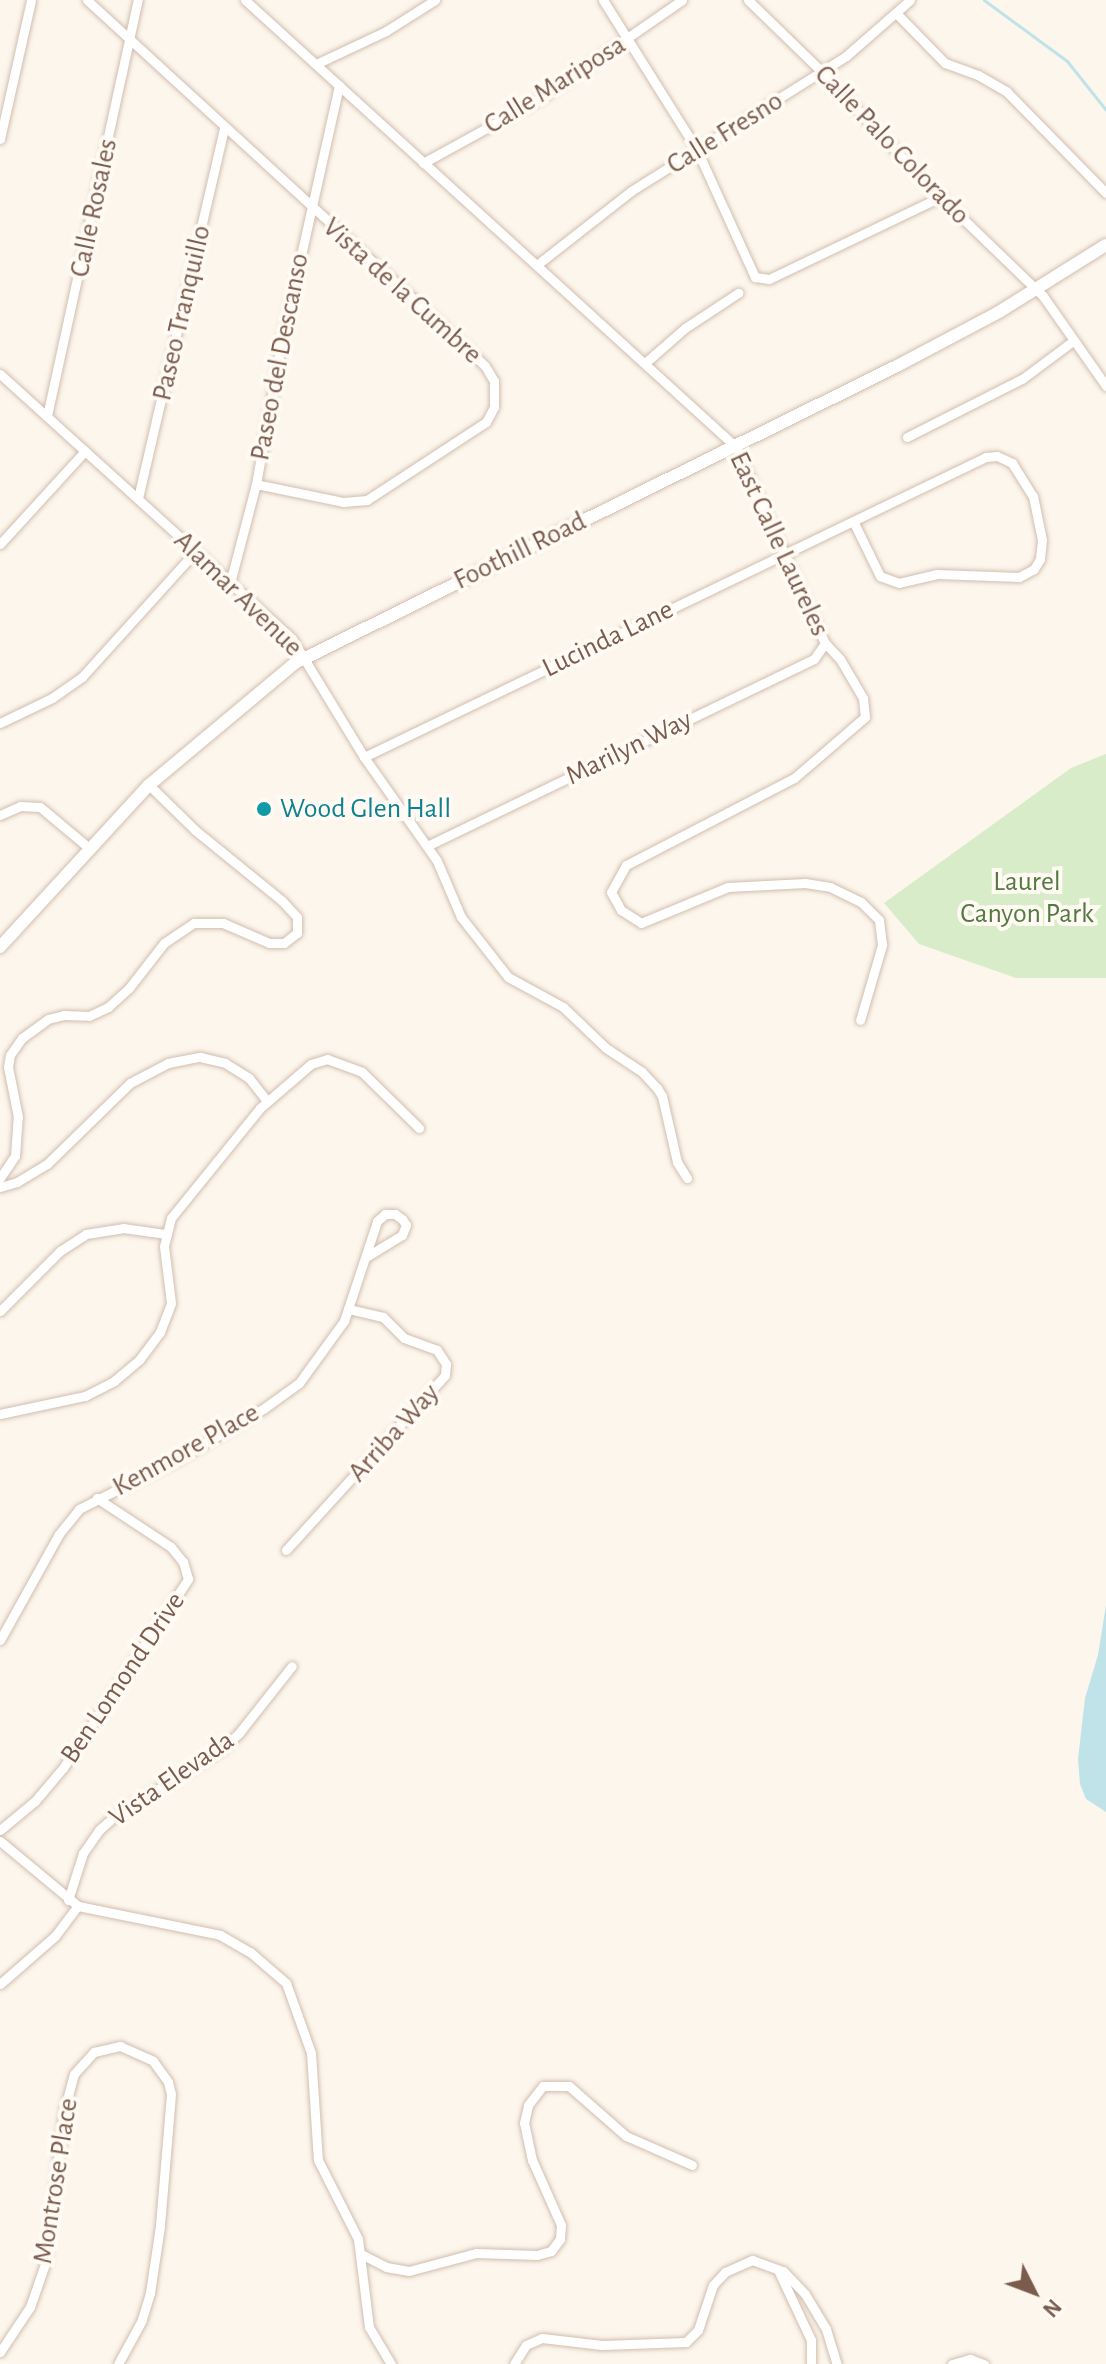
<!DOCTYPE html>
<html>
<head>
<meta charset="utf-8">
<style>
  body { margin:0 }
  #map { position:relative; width:1106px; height:2364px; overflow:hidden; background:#fdf6ec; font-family:"Alegreya Sans",sans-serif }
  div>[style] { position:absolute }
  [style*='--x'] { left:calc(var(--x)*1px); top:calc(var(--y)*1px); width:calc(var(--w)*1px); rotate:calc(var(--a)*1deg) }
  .green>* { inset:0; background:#d8ecc9 }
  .water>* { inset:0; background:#bfe3e8 }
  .stream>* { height:3px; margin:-1.5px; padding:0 1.5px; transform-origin:1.5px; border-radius:1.5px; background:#bfe3e8 }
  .roads { filter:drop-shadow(0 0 2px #d1beb0) drop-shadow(0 0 2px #d1beb0) }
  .minor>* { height:9px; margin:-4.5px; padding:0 4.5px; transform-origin:4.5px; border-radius:4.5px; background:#fff }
  .secondary>* { height:12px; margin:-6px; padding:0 6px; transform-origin:6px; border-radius:6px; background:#fff }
  .dots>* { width:22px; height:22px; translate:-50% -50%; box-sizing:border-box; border:4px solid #fffaf3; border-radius:50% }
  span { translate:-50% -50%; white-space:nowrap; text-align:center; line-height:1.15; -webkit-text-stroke:8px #fffaf3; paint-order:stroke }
  .street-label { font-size:28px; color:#7a5c4d }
  .culture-label { font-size:28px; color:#0d838f }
  .left { translate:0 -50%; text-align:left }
  .park-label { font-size:28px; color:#537a41 }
  .north { position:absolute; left:994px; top:2252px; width:80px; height:80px; -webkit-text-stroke:6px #fffaf3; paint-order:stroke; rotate:132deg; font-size:22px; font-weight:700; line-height:32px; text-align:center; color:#7a5c4d }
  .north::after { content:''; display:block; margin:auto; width:28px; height:36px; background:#7a5c4d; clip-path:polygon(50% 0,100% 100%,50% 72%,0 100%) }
</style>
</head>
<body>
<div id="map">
  <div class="green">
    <i style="clip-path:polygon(1106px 754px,1106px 978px,1016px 978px,919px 944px,884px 903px,1071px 768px)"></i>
  </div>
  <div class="water">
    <i style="clip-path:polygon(1106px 1605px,1106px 1812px,1086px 1799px,1080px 1784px,1078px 1759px,1085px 1698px,1098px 1655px)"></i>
  </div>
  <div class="stream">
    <i style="--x:984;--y:0;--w:103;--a:36.3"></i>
    <i style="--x:1067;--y:61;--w:63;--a:51.5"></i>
  </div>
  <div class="roads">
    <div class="minor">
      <i style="--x:87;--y:0;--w:502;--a:42.5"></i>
      <i style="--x:457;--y:339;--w:39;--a:44"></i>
      <i style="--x:485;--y:366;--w:17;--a:59"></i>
      <i style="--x:494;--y:381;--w:26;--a:90"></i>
      <i style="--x:494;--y:407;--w:17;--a:118"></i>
      <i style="--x:486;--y:422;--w:142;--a:146.8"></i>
      <i style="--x:367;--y:500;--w:24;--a:175"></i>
      <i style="--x:343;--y:502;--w:89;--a:-168.3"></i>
      <i style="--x:245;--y:0;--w:664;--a:42.31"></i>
      <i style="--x:736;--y:447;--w:215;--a:65.6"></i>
      <i style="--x:825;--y:643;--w:22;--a:47"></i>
      <i style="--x:840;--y:659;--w:45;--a:59.5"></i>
      <i style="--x:863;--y:698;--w:19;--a:84"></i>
      <i style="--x:865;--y:717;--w:94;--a:139.3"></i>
      <i style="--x:794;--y:778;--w:189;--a:152.6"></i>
      <i style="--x:626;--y:865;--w:31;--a:119"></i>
      <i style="--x:611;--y:892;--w:21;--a:61"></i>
      <i style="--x:621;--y:910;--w:24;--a:33"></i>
      <i style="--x:641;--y:923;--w:94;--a:-22.5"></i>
      <i style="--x:728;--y:887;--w:77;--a:-3"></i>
      <i style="--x:805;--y:883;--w:25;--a:9"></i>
      <i style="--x:830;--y:887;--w:34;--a:26"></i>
      <i style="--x:861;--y:902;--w:25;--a:45"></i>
      <i style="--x:879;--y:920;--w:25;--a:83"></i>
      <i style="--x:882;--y:945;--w:78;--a:106.3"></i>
      <i style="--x:603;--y:0;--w:177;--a:57.9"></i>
      <i style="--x:697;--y:150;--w:140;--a:65.5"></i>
      <i style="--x:755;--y:277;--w:14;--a:8"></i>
      <i style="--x:769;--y:279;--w:190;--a:-25.6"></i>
      <i style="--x:748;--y:0;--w:103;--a:44.2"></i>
      <i style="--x:822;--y:72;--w:154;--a:46.8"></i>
      <i style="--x:927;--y:184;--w:161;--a:44"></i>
      <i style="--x:1043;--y:296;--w:110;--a:55"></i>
      <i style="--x:897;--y:14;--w:69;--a:45.6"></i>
      <i style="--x:945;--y:63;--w:35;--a:20"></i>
      <i style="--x:978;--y:75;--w:34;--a:30"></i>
      <i style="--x:1007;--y:92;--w:141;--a:45.6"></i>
      <i style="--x:316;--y:64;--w:77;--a:-25.2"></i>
      <i style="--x:386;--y:31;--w:58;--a:-32.3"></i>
      <i style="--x:0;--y:139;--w:142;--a:-77.4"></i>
      <i style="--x:423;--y:163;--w:132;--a:-28.9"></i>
      <i style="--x:539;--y:99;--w:174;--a:-34.7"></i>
      <i style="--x:538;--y:264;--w:118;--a:-38.1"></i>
      <i style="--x:631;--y:191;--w:254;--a:-32.1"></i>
      <i style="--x:846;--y:56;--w:85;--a:-41.2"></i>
      <i style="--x:645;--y:363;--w:53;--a:-41.2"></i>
      <i style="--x:685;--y:328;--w:64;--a:-33.4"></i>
      <i style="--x:0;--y:374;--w:394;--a:42.2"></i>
      <i style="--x:292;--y:639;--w:138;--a:58.6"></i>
      <i style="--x:364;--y:757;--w:127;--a:54.9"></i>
      <i style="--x:437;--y:861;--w:61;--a:66.8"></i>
      <i style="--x:461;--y:917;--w:76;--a:51.9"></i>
      <i style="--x:508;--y:977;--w:63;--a:28.6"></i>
      <i style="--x:563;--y:1007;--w:59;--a:43.6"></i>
      <i style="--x:606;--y:1048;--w:43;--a:33.7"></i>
      <i style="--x:642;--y:1072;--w:22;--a:47"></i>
      <i style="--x:657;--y:1088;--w:9;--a:58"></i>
      <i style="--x:662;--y:1096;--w:68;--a:77.2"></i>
      <i style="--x:677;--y:1162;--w:19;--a:58"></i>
      <i style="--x:47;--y:416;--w:426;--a:-77.7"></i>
      <i style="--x:907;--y:437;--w:129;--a:-26.8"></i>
      <i style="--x:1022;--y:379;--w:64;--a:-36.7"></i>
      <i style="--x:986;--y:457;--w:11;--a:-5"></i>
      <i style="--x:997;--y:456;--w:17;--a:25"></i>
      <i style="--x:1012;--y:463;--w:39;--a:58"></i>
      <i style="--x:1033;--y:496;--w:45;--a:78.4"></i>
      <i style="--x:1042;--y:540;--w:19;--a:96"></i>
      <i style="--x:1040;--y:559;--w:12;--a:121"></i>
      <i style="--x:1034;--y:569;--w:17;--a:152"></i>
      <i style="--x:1019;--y:577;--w:82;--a:-177.9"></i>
      <i style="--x:937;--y:574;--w:39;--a:167"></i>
      <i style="--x:899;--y:583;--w:20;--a:-160"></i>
      <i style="--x:880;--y:576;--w:61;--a:-116.1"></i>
      <i style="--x:853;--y:521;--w:148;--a:-25.7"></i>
      <i style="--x:138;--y:498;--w:380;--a:-76.9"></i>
      <i style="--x:0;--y:544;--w:126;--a:-47.6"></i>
      <i style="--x:230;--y:583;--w:102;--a:-75.3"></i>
      <i style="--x:256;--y:484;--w:141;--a:-79.8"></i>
      <i style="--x:281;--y:345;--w:266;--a:-77.4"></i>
      <i style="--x:0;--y:723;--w:58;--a:-25.7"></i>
      <i style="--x:52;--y:698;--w:37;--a:-35"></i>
      <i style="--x:82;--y:677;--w:169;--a:-47.9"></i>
      <i style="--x:364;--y:757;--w:543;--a:-25.76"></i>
      <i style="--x:0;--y:815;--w:22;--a:-24"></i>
      <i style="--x:20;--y:806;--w:20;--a:3"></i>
      <i style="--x:40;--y:807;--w:64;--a:39.9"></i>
      <i style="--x:427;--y:846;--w:430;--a:-25.8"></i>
      <i style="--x:814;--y:659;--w:19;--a:-55"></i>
      <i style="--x:0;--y:1178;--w:27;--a:-56"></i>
      <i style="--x:15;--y:1156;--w:39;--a:-86"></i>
      <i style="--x:18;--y:1117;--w:51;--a:-101.3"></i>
      <i style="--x:8;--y:1067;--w:12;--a:-81"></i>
      <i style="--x:10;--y:1055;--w:21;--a:-55"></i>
      <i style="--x:22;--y:1038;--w:32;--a:-36"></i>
      <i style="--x:48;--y:1019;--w:16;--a:-14"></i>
      <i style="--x:64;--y:1015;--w:25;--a:2"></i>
      <i style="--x:89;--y:1016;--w:21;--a:-25"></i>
      <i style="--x:108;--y:1007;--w:28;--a:-42"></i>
      <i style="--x:129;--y:988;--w:57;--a:-52.1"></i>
      <i style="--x:164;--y:943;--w:36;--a:-34"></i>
      <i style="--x:194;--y:923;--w:29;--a:0"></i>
      <i style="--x:223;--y:923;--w:50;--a:23.5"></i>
      <i style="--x:269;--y:943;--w:15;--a:0"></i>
      <i style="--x:284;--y:943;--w:16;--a:-38"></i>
      <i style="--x:297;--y:933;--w:16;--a:-90"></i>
      <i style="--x:297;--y:917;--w:23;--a:-133"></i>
      <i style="--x:281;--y:900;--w:111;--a:-140.9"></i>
      <i style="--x:195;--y:830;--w:64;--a:-135.6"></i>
      <i style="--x:0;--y:1187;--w:18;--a:-16"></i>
      <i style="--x:17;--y:1182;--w:35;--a:-31"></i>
      <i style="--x:47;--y:1164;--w:116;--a:-44.3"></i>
      <i style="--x:130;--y:1083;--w:43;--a:-27.8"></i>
      <i style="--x:168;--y:1063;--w:33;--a:-11"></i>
      <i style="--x:200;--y:1057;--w:26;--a:13"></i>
      <i style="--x:225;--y:1063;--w:28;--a:32"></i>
      <i style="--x:249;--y:1078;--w:29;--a:52"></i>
      <i style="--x:0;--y:1311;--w:85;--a:-45"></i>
      <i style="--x:60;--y:1251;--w:31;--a:-33"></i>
      <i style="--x:86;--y:1234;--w:37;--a:-9"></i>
      <i style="--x:123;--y:1228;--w:42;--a:8.1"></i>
      <i style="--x:0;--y:1414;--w:87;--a:-12"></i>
      <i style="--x:85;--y:1396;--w:33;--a:-27"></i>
      <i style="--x:114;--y:1381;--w:33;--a:-40"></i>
      <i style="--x:139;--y:1360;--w:35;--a:-53"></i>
      <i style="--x:160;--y:1332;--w:31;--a:-69"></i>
      <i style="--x:171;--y:1303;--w:57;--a:-97"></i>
      <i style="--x:164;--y:1246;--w:29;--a:-76"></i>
      <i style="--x:171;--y:1218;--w:141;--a:-51"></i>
      <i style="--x:260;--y:1108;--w:67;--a:-40.8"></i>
      <i style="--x:311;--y:1064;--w:17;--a:-17"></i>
      <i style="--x:327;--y:1059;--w:37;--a:20"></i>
      <i style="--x:362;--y:1072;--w:80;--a:44.5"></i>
      <i style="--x:286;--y:1550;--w:236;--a:-47.7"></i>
      <i style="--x:445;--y:1375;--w:11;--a:-85"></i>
      <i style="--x:446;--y:1364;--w:17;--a:-123"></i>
      <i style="--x:437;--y:1350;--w:35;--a:-160"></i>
      <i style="--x:404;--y:1338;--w:30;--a:-135"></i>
      <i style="--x:383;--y:1317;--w:36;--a:-167"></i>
      <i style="--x:0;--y:1640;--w:121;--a:-60.9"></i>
      <i style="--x:59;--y:1534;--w:32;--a:-51"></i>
      <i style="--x:79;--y:1509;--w:109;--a:-26.8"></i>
      <i style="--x:176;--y:1460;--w:101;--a:-30.4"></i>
      <i style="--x:263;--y:1409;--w:44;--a:-35.8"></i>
      <i style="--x:299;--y:1383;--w:77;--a:-54"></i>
      <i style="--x:344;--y:1321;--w:105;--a:-71.7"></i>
      <i style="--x:377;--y:1221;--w:11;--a:-41"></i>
      <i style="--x:385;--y:1214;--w:10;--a:0"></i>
      <i style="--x:395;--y:1214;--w:9;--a:36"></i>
      <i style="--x:402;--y:1219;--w:7;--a:56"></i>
      <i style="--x:406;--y:1225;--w:11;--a:112"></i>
      <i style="--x:402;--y:1235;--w:42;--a:148.6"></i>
      <i style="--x:0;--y:1830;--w:45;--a:-39.6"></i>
      <i style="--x:35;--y:1801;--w:43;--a:-49.7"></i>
      <i style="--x:63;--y:1768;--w:227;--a:-56.5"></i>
      <i style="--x:188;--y:1579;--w:18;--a:-106"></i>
      <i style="--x:183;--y:1562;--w:19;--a:-129"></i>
      <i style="--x:171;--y:1547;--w:89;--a:-146.5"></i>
      <i style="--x:0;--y:1841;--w:102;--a:39.8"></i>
      <i style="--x:78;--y:1906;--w:145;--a:11.5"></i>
      <i style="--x:220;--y:1935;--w:34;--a:30"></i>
      <i style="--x:250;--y:1952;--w:48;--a:40.7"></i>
      <i style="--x:286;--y:1983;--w:74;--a:70.3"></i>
      <i style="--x:311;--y:2053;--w:107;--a:86.3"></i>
      <i style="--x:318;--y:2160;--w:89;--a:63.1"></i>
      <i style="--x:358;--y:2239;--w:89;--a:82.9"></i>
      <i style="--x:369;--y:2327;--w:43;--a:59.3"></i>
      <i style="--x:68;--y:1900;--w:49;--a:-72.3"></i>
      <i style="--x:83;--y:1853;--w:28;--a:-55"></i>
      <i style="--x:99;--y:1830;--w:21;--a:-41"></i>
      <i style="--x:115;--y:1816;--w:126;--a:-32.1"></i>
      <i style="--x:222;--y:1749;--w:23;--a:-43"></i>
      <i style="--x:239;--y:1733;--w:85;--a:-51.7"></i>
      <i style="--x:0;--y:1984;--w:73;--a:-41.1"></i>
      <i style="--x:55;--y:1936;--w:38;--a:-53"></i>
      <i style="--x:361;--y:2254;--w:28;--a:27"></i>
      <i style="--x:386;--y:2267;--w:23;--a:10"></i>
      <i style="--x:409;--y:2271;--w:69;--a:-15"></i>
      <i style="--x:476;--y:2253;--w:61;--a:1.9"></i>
      <i style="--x:537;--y:2255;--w:15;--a:-16"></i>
      <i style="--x:551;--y:2251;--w:15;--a:-53"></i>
      <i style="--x:560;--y:2239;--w:14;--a:-86"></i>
      <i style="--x:561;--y:2225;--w:71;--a:-114"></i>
      <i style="--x:532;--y:2160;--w:38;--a:-102"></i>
      <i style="--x:524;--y:2123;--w:18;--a:-77"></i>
      <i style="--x:528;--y:2105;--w:24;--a:-52"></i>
      <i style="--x:543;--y:2086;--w:26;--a:0"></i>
      <i style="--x:569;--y:2086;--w:76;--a:41.3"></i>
      <i style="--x:626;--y:2136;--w:72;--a:23.7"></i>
      <i style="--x:779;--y:2272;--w:75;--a:64.8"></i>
      <i style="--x:811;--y:2340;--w:24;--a:90"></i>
      <i style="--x:0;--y:2352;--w:54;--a:-56.3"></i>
      <i style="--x:30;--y:2307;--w:46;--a:-70.8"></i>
      <i style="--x:45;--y:2264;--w:154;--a:-82.9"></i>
      <i style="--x:64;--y:2111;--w:38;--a:-75"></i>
      <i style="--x:74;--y:2074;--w:30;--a:-48"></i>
      <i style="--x:94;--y:2052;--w:27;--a:-13"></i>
      <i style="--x:120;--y:2046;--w:36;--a:24"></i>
      <i style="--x:153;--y:2061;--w:26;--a:54"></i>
      <i style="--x:168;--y:2082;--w:12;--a:76"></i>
      <i style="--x:171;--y:2094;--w:132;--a:94.8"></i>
      <i style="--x:160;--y:2226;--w:68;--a:98.5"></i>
      <i style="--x:150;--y:2293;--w:28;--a:107"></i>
      <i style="--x:142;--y:2320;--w:50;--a:118.6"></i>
      <i style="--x:514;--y:2364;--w:22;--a:-58"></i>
      <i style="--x:526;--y:2345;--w:17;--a:-24"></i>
      <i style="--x:542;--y:2338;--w:60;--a:6.7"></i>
      <i style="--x:602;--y:2345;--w:84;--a:-2"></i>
      <i style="--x:686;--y:2342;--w:17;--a:-45"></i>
      <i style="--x:698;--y:2330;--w:47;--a:-71.6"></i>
      <i style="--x:713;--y:2285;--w:18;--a:-47"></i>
      <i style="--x:725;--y:2272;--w:30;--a:-24"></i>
      <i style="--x:752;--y:2260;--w:33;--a:20"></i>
      <i style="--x:783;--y:2271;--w:32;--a:46"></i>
      <i style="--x:805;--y:2294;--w:41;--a:59"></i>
      <i style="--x:826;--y:2329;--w:37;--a:73"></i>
      <i style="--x:952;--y:2364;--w:19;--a:-16"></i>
      <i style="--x:970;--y:2359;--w:15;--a:20"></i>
    </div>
    <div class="secondary">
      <i style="--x:0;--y:947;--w:220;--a:-47.4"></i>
      <i style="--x:149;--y:785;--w:190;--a:-39.9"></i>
      <i style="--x:295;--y:663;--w:674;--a:-26.26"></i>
      <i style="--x:899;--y:365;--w:113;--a:-27.9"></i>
      <i style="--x:999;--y:312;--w:126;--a:-32.1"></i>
    </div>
  </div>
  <div class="dots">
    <i style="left:264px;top:809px;background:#0f9aa8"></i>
  </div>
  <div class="street-label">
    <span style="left:555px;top:85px;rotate:-32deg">Calle Mariposa</span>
    <span style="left:725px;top:133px;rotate:-32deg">Calle Fresno</span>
    <span style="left:892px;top:145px;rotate:46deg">Calle Palo Colorado</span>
    <span style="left:94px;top:208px;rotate:-78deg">Calle Rosales</span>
    <span style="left:402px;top:291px;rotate:42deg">Vista de la Cumbre</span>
    <span style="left:182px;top:313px;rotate:-77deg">Paseo Tranquillo</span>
    <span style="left:280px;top:357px;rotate:-79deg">Paseo del Descanso</span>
    <span style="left:779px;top:544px;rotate:65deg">East Calle Laureles</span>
    <span style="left:520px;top:551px;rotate:-26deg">Foothill Road</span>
    <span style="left:238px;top:594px;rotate:44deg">Alamar Avenue</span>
    <span style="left:608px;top:639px;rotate:-26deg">Lucinda Lane</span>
    <span style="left:629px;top:748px;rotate:-26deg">Marilyn Way</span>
    <span style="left:394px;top:1433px;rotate:-48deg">Arriba Way</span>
    <span style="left:186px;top:1450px;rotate:-29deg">Kenmore Place</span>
    <span style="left:123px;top:1678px;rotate:-56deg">Ben Lomond Drive</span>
    <span style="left:172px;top:1779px;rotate:-35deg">Vista Elevada</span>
    <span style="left:56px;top:2181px;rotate:-81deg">Montrose Place</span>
  </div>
  <div class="culture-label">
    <span class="left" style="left:280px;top:809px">Wood Glen Hall</span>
  </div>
  <div class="park-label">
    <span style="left:1027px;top:898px">Laurel<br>Canyon Park</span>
  </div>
  <div class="north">N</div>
</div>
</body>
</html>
